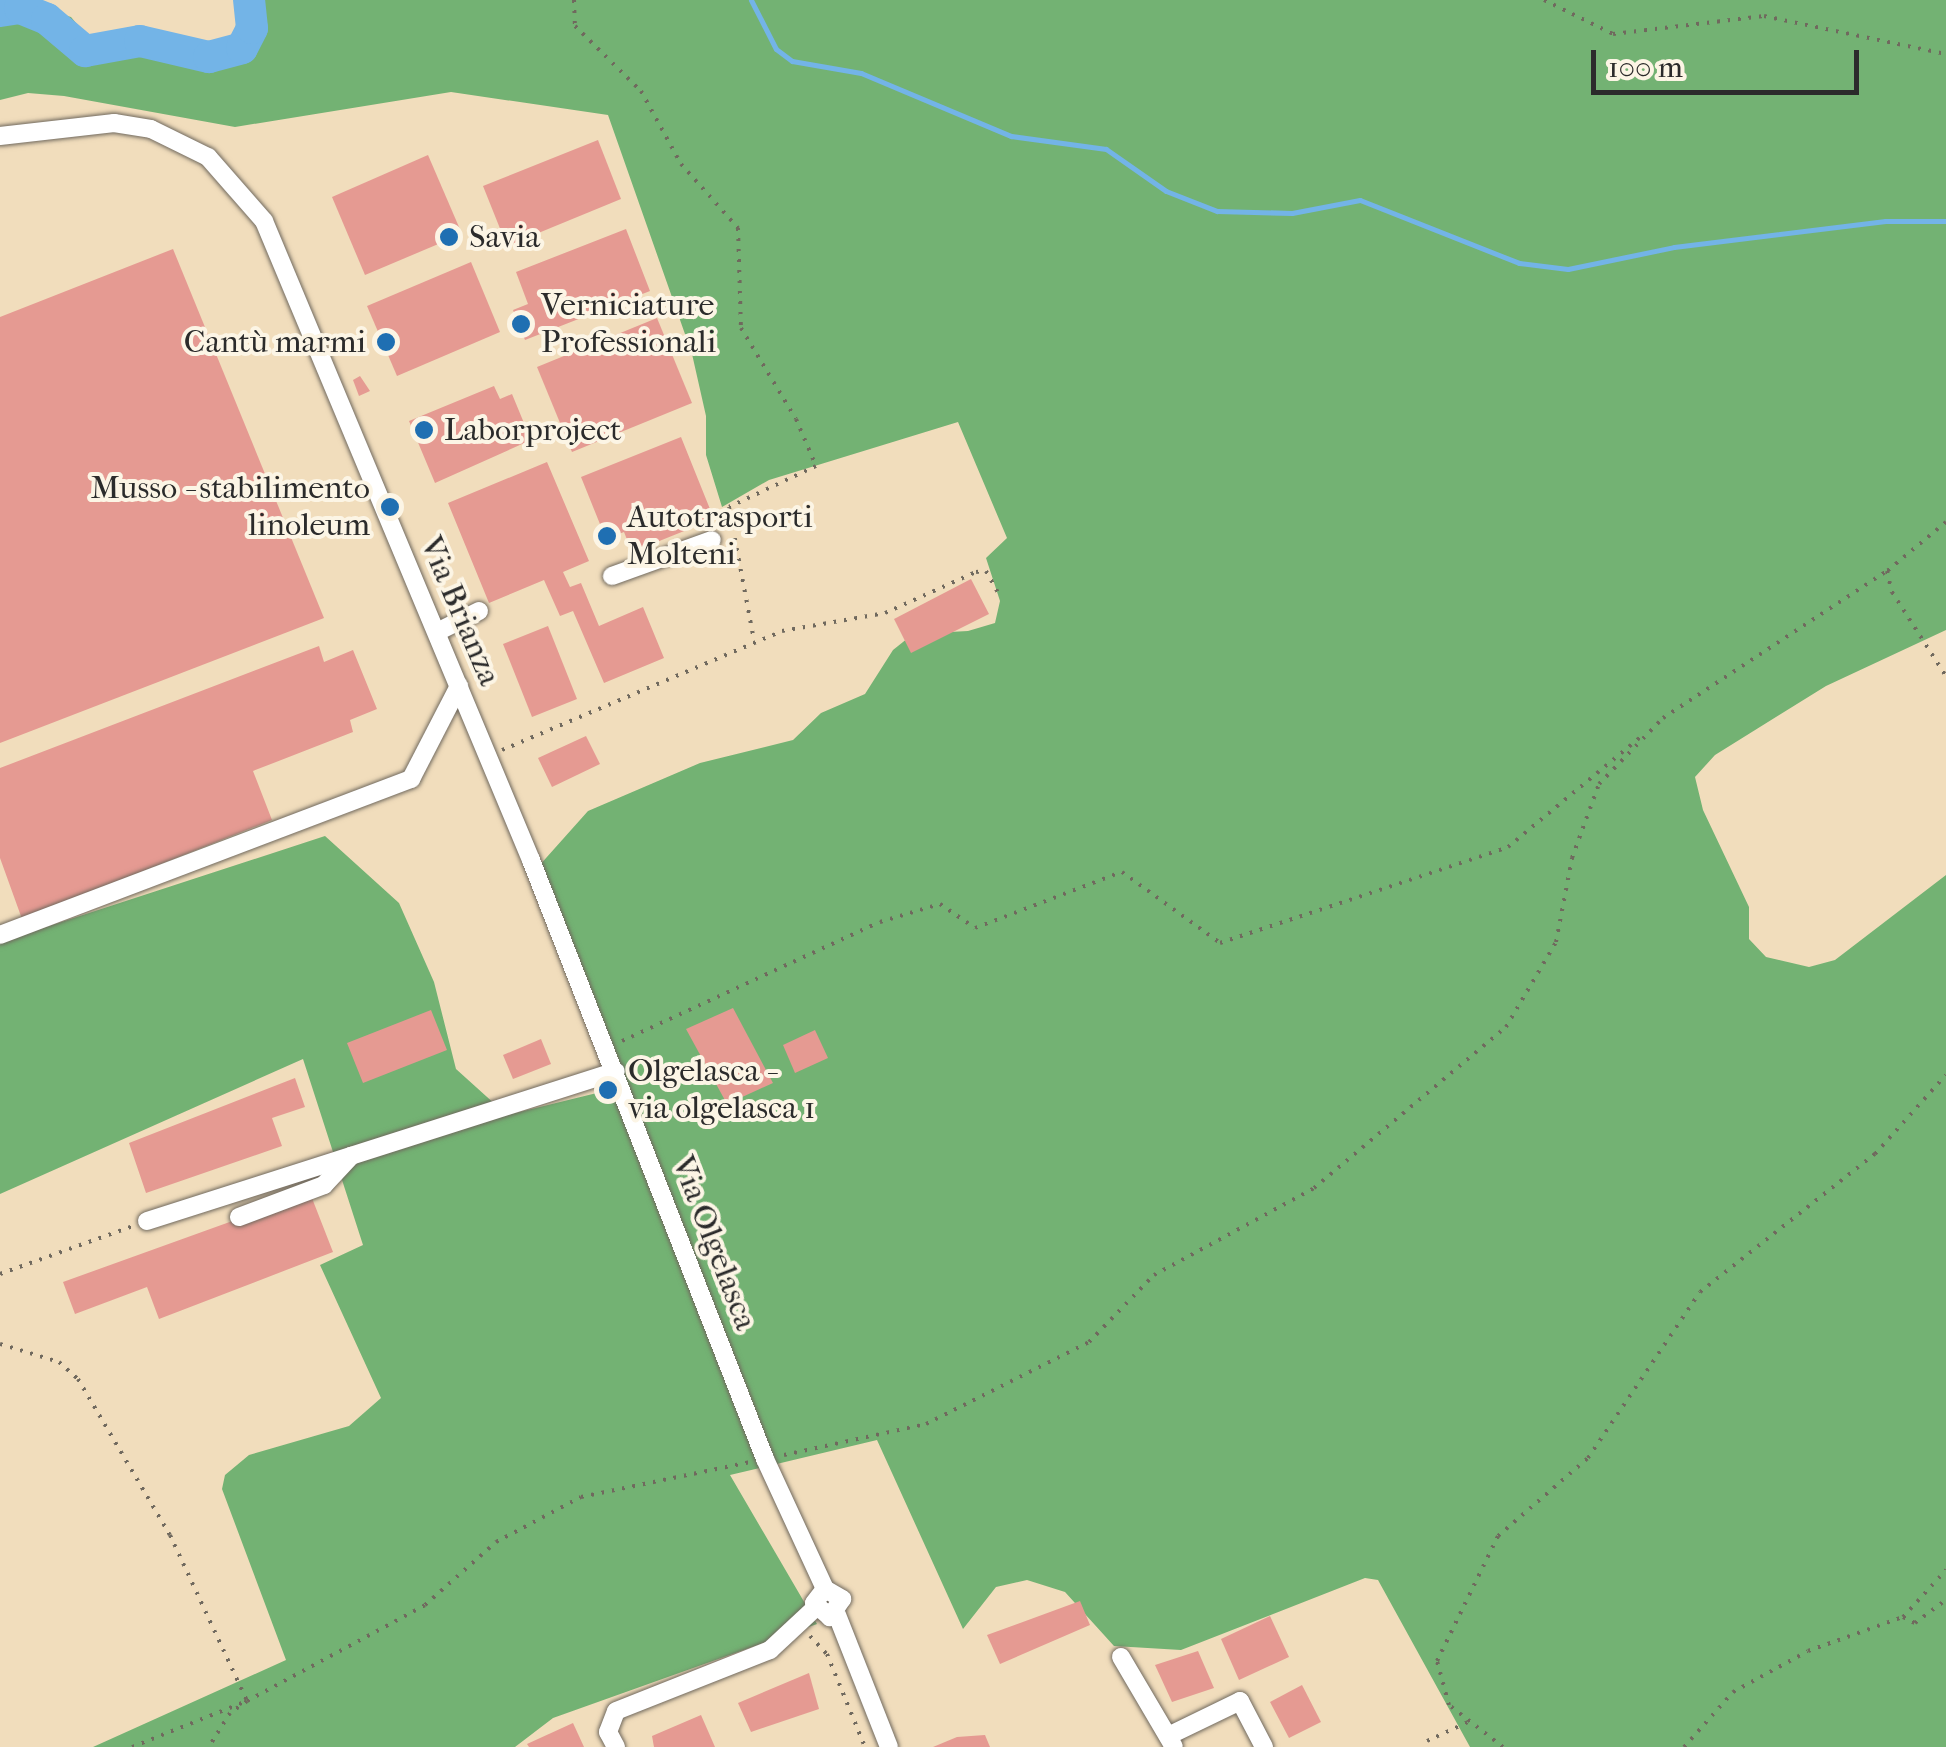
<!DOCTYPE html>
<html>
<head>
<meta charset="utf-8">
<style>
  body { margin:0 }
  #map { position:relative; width:1946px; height:1747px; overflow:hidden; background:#f1ddbc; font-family:"IM FELL French Canon",serif }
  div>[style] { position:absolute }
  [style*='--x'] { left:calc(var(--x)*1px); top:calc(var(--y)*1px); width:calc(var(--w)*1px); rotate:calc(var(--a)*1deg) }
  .forest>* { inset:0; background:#73b273 }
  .stream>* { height:5px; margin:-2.5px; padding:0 2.5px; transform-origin:2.5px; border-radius:2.5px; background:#73b4e7 }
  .river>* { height:32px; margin:-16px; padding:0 16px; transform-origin:16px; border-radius:16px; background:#73b4e7 }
  .building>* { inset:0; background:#e59a92 }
  .path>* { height:4px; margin-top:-2px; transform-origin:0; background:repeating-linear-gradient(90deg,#70695e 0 2.5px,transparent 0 10.5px) }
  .roads { filter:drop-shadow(0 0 2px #70695e) drop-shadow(0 0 2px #70695e) }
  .minor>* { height:18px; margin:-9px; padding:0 9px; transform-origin:9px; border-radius:9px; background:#fff }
  .dots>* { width:28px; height:28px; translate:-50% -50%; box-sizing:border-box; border:5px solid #fcf5e5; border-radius:50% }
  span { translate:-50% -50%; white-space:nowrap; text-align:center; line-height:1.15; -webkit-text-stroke:8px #fcf5e5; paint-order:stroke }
  .poi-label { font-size:32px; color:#2b2b2b }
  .left { translate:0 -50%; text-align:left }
  .right { translate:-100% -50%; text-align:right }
  .street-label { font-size:32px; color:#2b2b2b }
  .scale { position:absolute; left:1591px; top:50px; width:268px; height:45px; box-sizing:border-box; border:5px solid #2b2b2b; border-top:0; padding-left:12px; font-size:30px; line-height:35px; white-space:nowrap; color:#2b2b2b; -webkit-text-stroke:8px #fcf5e5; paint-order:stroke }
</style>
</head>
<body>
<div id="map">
  <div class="forest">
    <i style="clip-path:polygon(7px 0,71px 17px,91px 41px,153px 31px,196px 53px,227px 57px,240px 54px,251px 35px,246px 0,1946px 0,1946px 630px,1826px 686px,1715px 755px,1695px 777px,1703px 810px,1749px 907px,1749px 939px,1766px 957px,1809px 967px,1835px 960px,1946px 875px,1946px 1747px,1470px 1747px,1378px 1580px,1365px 1578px,1181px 1650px,1114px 1646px,1065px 1592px,1027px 1580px,996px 1587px,963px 1629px,877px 1440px,730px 1475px,817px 1624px,553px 1718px,515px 1747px,93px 1747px,286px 1660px,222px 1489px,225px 1475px,249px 1455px,349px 1426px,381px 1398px,320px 1265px,363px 1245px,303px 1059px,0 1194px,0 942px,325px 836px,399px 903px,434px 982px,456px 1069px,507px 1115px,605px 1091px,615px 1072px,538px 867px,588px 811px,700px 763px,793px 740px,821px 713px,865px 694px,893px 650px,913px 634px,968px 631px,995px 623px,1000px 601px,986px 558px,1007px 538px,958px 422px,769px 480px,722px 507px,706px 455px,706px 416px,692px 354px,608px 115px,451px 92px,235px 127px,64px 96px,28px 93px,0 100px,0 2px)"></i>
  </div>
  <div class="stream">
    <i style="--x:751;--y:0;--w:55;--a:63"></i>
    <i style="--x:776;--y:49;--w:20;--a:37"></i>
    <i style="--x:792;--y:61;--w:70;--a:9.9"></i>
    <i style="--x:861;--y:73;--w:163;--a:22.8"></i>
    <i style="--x:1011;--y:136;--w:96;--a:7.8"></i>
    <i style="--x:1106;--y:149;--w:73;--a:35"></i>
    <i style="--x:1166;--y:191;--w:55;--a:21.4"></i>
    <i style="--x:1217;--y:211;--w:75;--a:1.5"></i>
    <i style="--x:1292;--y:213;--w:69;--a:-10.8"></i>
    <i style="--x:1360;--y:200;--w:171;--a:21.6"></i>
    <i style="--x:1519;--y:263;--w:49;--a:7"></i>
    <i style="--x:1568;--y:269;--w:108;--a:-11.7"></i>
    <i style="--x:1674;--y:247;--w:213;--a:-7"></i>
    <i style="--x:1885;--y:221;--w:61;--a:0"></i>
  </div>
  <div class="river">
    <i style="--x:0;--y:11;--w:20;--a:-9"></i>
    <i style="--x:20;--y:8;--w:29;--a:22"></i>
    <i style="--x:47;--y:19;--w:50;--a:40.1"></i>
    <i style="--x:85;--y:51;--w:56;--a:-10.3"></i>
    <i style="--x:140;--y:41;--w:71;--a:13.1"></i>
    <i style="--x:209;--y:57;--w:34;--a:-15"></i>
    <i style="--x:242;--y:48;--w:22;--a:-63"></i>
    <i style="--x:252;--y:28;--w:28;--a:-96"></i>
  </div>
  <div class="building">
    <i style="clip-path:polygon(598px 140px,621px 199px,507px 246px,483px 186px)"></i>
    <i style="clip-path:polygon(428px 155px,462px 234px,365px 275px,332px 197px)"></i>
    <i style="clip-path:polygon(626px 229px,650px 291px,525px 340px,513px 310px,528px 304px,516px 272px)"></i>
    <i style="clip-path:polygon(173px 249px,324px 618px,0 743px,0 317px)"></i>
    <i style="clip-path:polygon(471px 262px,500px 332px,397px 376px,367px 306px)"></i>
    <i style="clip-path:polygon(657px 318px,692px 403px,572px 452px,537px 367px)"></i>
    <i style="clip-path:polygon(360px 376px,370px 391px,359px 396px,353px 380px)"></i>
    <i style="clip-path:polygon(494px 386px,500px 399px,512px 394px,531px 440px,435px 483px,409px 421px)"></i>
    <i style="clip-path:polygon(681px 437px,714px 519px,632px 552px,624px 532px,606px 539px,581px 477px)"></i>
    <i style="clip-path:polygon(547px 462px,589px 561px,563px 572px,570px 587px,581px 583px,599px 626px,643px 607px,664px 658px,604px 683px,573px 611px,560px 616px,544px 580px,489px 603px,448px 503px)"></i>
    <i style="clip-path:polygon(971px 579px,989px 614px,911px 653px,894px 619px)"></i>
    <i style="clip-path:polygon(548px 626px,577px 699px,532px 717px,503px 644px)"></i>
    <i style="clip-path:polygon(319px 646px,324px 662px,353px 650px,377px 709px,350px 720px,353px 732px,253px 771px,272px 820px,22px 919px,0 858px,0 768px)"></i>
    <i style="clip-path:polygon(586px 736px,600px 764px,552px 787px,538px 758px)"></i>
    <i style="clip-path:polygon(733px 1008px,773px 1083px,727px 1104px,686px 1029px)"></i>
    <i style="clip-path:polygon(431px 1010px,447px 1050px,363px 1083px,347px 1043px)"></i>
    <i style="clip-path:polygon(815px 1030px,828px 1058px,795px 1073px,783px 1045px)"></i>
    <i style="clip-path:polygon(541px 1039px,551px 1064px,513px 1079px,503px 1055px)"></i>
    <i style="clip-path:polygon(295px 1078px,305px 1107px,272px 1118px,282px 1146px,146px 1193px,129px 1143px)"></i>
    <i style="clip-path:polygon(310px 1193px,333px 1252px,159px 1319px,147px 1287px,75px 1314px,63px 1282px)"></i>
    <i style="clip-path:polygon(1080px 1601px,1090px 1625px,1000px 1664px,987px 1635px)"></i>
    <i style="clip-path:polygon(1270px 1616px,1289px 1657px,1239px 1680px,1221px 1639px)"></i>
    <i style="clip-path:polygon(1198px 1651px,1214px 1688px,1172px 1702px,1155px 1665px)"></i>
    <i style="clip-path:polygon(809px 1673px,819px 1709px,751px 1732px,738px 1703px)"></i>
    <i style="clip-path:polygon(1302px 1685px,1321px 1722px,1289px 1738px,1270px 1702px)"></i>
    <i style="clip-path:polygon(701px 1715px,715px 1747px,654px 1747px,652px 1736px)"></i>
    <i style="clip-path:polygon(573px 1723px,584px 1747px,529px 1747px,527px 1744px)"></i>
    <i style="clip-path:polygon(985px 1735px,990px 1747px,933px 1747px,957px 1737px)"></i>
  </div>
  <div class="path">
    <i style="--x:574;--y:0;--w:26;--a:88"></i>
    <i style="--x:575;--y:26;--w:93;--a:44.6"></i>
    <i style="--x:641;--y:91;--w:83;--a:61.3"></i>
    <i style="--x:681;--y:164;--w:86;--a:48.3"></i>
    <i style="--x:738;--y:228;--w:100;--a:88.3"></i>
    <i style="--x:741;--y:328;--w:106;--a:58.9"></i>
    <i style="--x:796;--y:419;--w:51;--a:66.9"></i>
    <i style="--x:816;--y:466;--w:96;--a:154.8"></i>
    <i style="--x:729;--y:507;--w:136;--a:79.4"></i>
    <i style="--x:1544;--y:0;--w:77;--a:26.2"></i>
    <i style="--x:1613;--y:34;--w:152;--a:-6.8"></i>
    <i style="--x:1764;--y:16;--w:186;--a:11.8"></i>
    <i style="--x:1946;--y:522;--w:77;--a:140.3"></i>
    <i style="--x:1887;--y:571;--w:22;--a:77"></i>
    <i style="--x:1892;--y:592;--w:100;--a:57.3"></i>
    <i style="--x:502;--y:750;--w:304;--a:-23"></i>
    <i style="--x:782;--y:631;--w:105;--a:-9.9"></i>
    <i style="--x:885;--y:613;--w:100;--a:-24.3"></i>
    <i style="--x:976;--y:572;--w:10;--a:-6"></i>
    <i style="--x:986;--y:571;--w:29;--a:61"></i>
    <i style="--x:622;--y:1041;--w:284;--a:-24.8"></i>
    <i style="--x:880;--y:922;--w:63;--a:-16.7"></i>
    <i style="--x:940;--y:904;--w:42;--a:34.4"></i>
    <i style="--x:975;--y:928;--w:157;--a:-20.9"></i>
    <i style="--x:1122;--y:872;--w:121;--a:35.9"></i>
    <i style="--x:1220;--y:943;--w:304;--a:-18.4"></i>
    <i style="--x:1508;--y:847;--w:177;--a:-39.7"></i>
    <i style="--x:0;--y:1274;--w:141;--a:-19.8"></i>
    <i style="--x:0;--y:1344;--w:62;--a:17"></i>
    <i style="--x:59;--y:1362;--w:25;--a:42"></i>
    <i style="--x:78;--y:1379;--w:181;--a:59.5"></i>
    <i style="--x:170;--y:1535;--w:183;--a:65.1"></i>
    <i style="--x:247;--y:1701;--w:21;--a:145"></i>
    <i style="--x:230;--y:1713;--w:40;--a:122"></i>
    <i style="--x:784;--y:1455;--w:145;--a:-12.3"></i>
    <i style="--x:926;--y:1424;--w:182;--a:-26.7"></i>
    <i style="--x:1089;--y:1342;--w:93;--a:-45.9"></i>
    <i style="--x:1154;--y:1275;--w:182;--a:-28.5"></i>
    <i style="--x:1314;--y:1188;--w:251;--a:-40"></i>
    <i style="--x:1506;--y:1027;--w:99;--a:-59.5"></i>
    <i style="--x:1556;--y:942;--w:86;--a:-79.2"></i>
    <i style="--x:1572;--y:858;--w:79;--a:-70"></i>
    <i style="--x:1599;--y:784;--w:92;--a:-45.9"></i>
    <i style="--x:1663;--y:718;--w:268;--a:-33.3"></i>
    <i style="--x:1903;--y:1617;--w:13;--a:27"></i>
    <i style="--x:1915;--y:1623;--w:39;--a:-37"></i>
    <i style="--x:810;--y:1636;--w:25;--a:47"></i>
    <i style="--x:827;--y:1654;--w:100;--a:67.8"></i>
    <i style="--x:1427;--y:1741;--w:47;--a:-24.9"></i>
    <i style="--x:132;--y:1747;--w:124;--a:-21.8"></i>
    <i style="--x:247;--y:1701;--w:202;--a:-28.3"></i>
    <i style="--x:425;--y:1605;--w:95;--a:-41.6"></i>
    <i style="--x:496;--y:1542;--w:96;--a:-27.9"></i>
    <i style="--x:581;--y:1497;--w:173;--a:-11.7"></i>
    <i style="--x:1503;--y:1747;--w:68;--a:-142.1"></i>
    <i style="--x:1449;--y:1705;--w:46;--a:-105.3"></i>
    <i style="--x:1437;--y:1661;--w:139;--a:-64"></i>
    <i style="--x:1498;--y:1536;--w:119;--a:-40.9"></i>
    <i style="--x:1588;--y:1458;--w:200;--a:-56"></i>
    <i style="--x:1700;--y:1292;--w:223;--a:-38.3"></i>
    <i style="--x:1875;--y:1154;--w:106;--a:-48.1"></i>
    <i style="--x:1684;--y:1747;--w:74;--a:-48.3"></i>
    <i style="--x:1733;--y:1692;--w:85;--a:-28.7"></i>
    <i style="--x:1808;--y:1651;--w:101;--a:-19.7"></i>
    <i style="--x:1903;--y:1617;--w:64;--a:-47.5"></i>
  </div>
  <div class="roads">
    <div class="minor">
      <i style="--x:0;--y:136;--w:115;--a:-6.5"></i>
      <i style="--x:114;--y:123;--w:37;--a:9"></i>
      <i style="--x:151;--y:129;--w:64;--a:26.2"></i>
      <i style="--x:208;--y:157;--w:85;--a:48.8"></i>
      <i style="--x:264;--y:221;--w:693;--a:67.32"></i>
      <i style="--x:531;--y:860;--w:643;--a:68.66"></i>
      <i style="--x:765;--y:1459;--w:143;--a:65.2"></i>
      <i style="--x:825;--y:1589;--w:20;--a:30"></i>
      <i style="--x:842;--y:1599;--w:22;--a:124"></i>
      <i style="--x:830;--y:1617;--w:21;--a:-139"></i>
      <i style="--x:814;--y:1603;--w:18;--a:-52"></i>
      <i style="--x:612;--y:576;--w:106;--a:-19.8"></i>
      <i style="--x:437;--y:632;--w:47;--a:-26.6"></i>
      <i style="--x:0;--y:935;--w:440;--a:-20.8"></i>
      <i style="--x:411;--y:779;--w:105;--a:-62.7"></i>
      <i style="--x:239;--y:1217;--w:91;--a:-20.6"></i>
      <i style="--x:324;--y:1185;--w:40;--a:-47"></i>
      <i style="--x:147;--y:1221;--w:492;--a:-17.7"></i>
      <i style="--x:837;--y:1615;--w:142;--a:68.5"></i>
      <i style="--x:1121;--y:1657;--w:104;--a:59.5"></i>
      <i style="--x:1168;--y:1736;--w:80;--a:-25.9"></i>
      <i style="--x:1240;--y:1701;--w:52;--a:62.4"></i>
      <i style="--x:616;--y:1747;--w:17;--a:-118"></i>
      <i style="--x:608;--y:1732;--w:22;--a:-69"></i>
      <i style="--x:616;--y:1711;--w:166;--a:-21.6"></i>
      <i style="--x:770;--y:1650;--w:62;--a:-43"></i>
    </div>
  </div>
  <div class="dots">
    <i style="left:449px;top:237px;background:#1f6fb2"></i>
    <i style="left:521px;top:324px;background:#1f6fb2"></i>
    <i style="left:386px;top:342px;background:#1f6fb2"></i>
    <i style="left:424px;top:430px;background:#1f6fb2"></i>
    <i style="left:390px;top:507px;background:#1f6fb2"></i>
    <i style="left:607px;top:536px;background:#1f6fb2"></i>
    <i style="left:608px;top:1090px;background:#1f6fb2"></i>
  </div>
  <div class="poi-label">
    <span class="left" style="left:469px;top:237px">Savia</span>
    <span class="left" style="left:541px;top:324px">Verniciature<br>Professionali</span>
    <span class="right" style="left:366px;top:342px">Cantù marmi</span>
    <span class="left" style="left:444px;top:430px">Laborproject</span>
    <span class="right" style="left:370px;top:507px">Musso - stabilimento<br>linoleum</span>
    <span class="left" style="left:627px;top:536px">Autotrasporti<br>Molteni</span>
    <span class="left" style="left:628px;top:1090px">Olgelasca -<br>via olgelasca 1</span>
  </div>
  <div class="street-label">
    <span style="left:460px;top:611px;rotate:67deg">Via Brianza</span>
    <span style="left:714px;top:1243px;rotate:69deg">Via Olgelasca</span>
  </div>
  <div class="scale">100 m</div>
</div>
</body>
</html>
